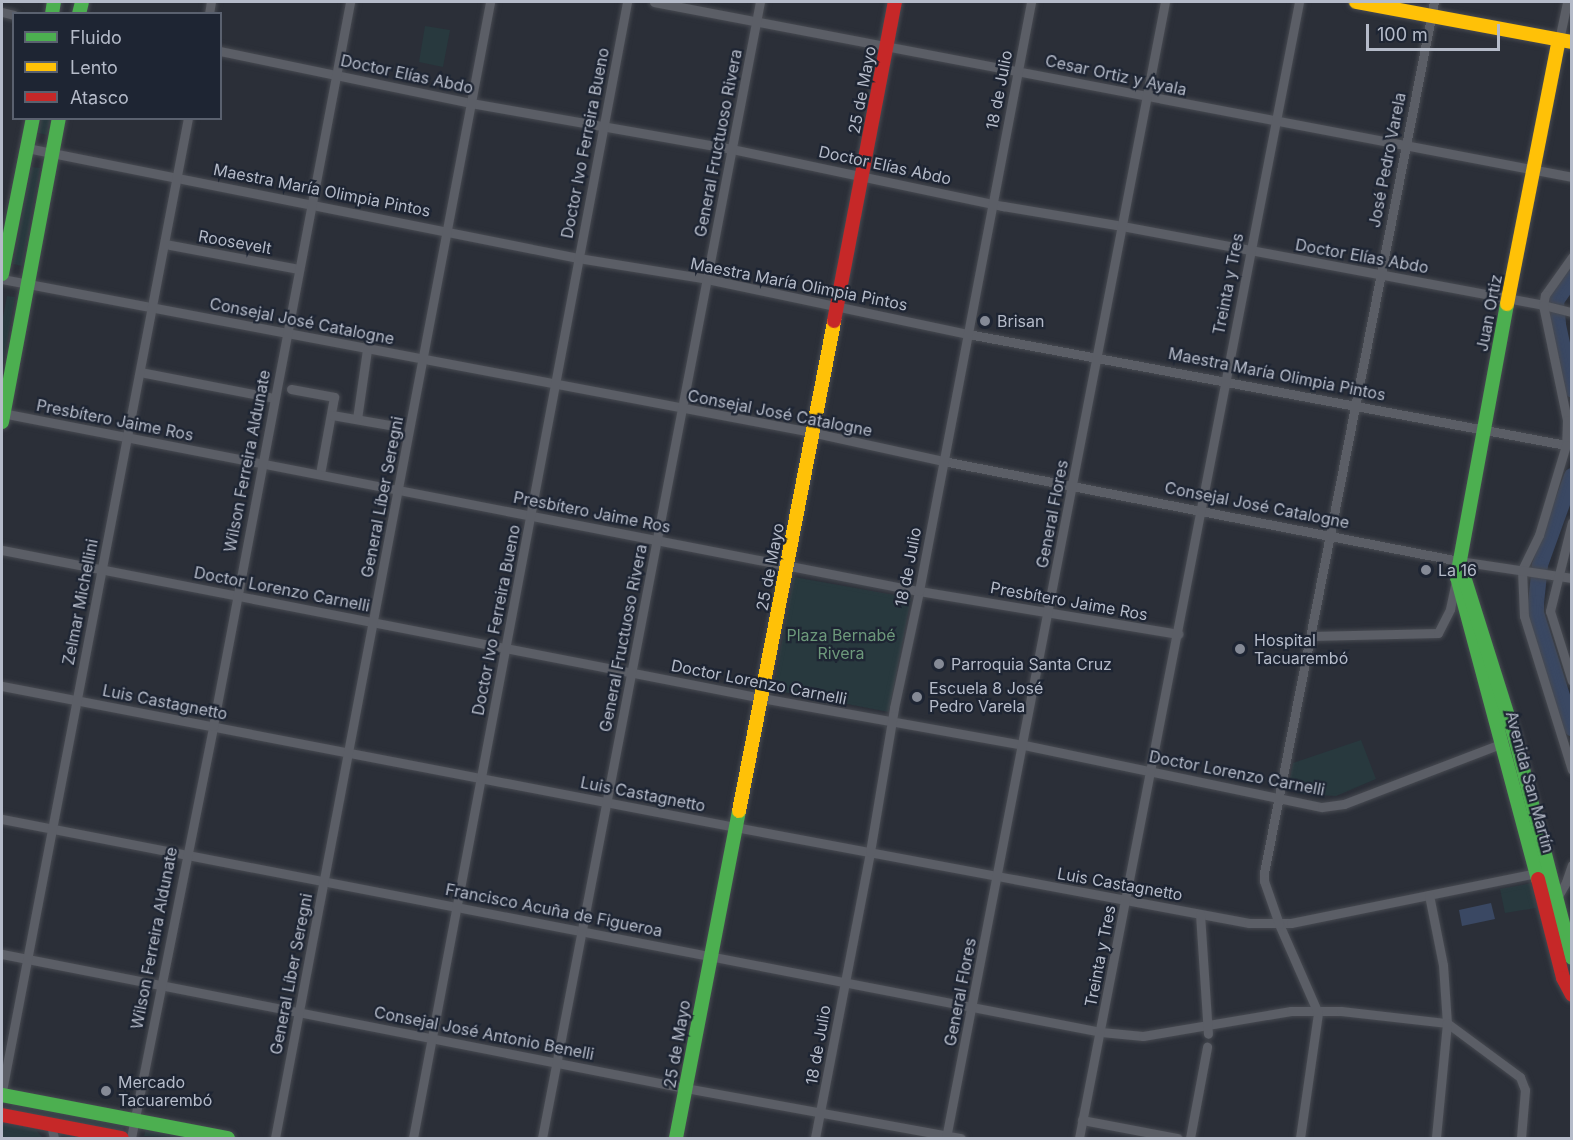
<!DOCTYPE html>
<html>
<head>
<meta charset="utf-8">
<style>
  body { margin:0 }
  #map { position:relative; width:1573px; height:1140px; overflow:hidden; background:#2b2f38; font-family:Inter,sans-serif }
  div>[style] { position:absolute }
  [style*='--x'] { left:calc(var(--x)*1px); top:calc(var(--y)*1px); width:calc(var(--w)*1px); rotate:calc(var(--a)*1deg) }
  .green>* { inset:0; background:#28393e }
  .water>* { inset:0; background:#3a4863 }
  .river>* { height:16px; margin:-8px; padding:0 8px; transform-origin:8px; border-radius:8px; background:#3a4863 }
  .roads { filter:drop-shadow(0 0 2px #474a51) drop-shadow(0 0 2px #474a51) }
  .street>* { height:9px; margin:-4.5px; padding:0 4.5px; transform-origin:4.5px; border-radius:4.5px; background:#5b5e66 }
  .fast>* { height:14px; margin:-7px; padding:0 7px; transform-origin:7px; border-radius:7px; background:#4caf50 }
  .slow>* { height:14px; margin:-7px; padding:0 7px; transform-origin:7px; border-radius:7px; background:#ffc107 }
  .jam>* { height:14px; margin:-7px; padding:0 7px; transform-origin:7px; border-radius:7px; background:#c62828 }
  .dots>* { width:16px; height:16px; translate:-50% -50%; box-sizing:border-box; border:3px solid #1e2533; border-radius:50% }
  span { translate:-50% -50%; white-space:nowrap; text-align:center; line-height:1.15; -webkit-text-stroke:4.5px #1e2533; paint-order:stroke }
  .street-label { font-size:16px; color:#b5bbc9 }
  .poi-label { font-size:16px; color:#b5bbc9 }
  .left { translate:0 -50%; text-align:left }
  .park-label { font-size:16px; color:#6d997b }
  .frame { position:absolute; inset:0; border:3px solid #b5bbc9; pointer-events:none }
  .legend { position:absolute; left:12px; top:12px; width:210px; height:108px; box-sizing:border-box; background:#1e2533; border:2px solid #5a616f; margin:0; padding:8px 10px; list-style:none; font-size:18px; color:#b5bbc9 }
  .legend li { display:flex; align-items:center; gap:12px; height:30px }
  .legend b { width:30px; border:2px solid #5a616f }
  .scale { position:absolute; left:1366px; top:24px; width:134px; height:27px; box-sizing:border-box; border:3px solid #b5bbc9; border-top:0; padding-left:8px; font-size:18px; line-height:21px; white-space:nowrap; color:#b5bbc9; -webkit-text-stroke:4px #1e2533; paint-order:stroke }
</style>
</head>
<body>
<div id="map">
  <div class="green">
    <i style="clip-path:polygon(425px 26px,450px 30px,443px 67px,419px 62px)"></i>
    <i style="clip-path:polygon(41px 119px,50px 119px,47px 135px,38px 133px)"></i>
    <i style="clip-path:polygon(31px 167px,40px 168px,22px 266px,13px 264px)"></i>
    <i style="clip-path:polygon(7px 296px,15px 297px,2px 369px,2px 322px)"></i>
    <i style="clip-path:polygon(794px 577px,911px 598px,889px 712px,773px 690px)"></i>
    <i style="clip-path:polygon(1361px 740px,1376px 779px,1336px 796px,1302px 794px,1288px 788px,1293px 763px)"></i>
    <i style="clip-path:polygon(1532px 883px,1536px 908px,1505px 913px,1500px 889px)"></i>
    <i style="clip-path:polygon(12px 1104px,124px 1126px,123px 1132px,10px 1110px)"></i>
    <i style="clip-path:polygon(2px 1124px,36px 1130px,43px 1138px,2px 1138px)"></i>
    <i style="clip-path:polygon(146px 1129px,190px 1138px,144px 1136px)"></i>
  </div>
  <div class="water">
    <i style="clip-path:polygon(1491px 903px,1495px 919px,1462px 926px,1459px 910px)"></i>
  </div>
  <div class="river">
    <i style="--x:1572;--y:278;--w:28;--a:125"></i>
    <i style="--x:1556;--y:301;--w:24;--a:85"></i>
    <i style="--x:1558;--y:325;--w:66;--a:77.8"></i>
    <i style="--x:1572;--y:476;--w:95;--a:109.8"></i>
    <i style="--x:1540;--y:565;--w:38;--a:96"></i>
    <i style="--x:1536;--y:603;--w:10;--a:90"></i>
    <i style="--x:1536;--y:613;--w:121;--a:72.6"></i>
  </div>
  <div class="roads">
    <div class="street">
      <i style="--x:654;--y:2;--w:935;--a:10.79"></i>
      <i style="--x:2;--y:12;--w:12;--a:14"></i>
      <i style="--x:209;--y:14;--w:12;--a:-81"></i>
      <i style="--x:1559;--y:40;--w:39;--a:-78"></i>
      <i style="--x:220;--y:51;--w:256;--a:11.7"></i>
      <i style="--x:471;--y:103;--w:265;--a:10"></i>
      <i style="--x:732;--y:149;--w:277;--a:11.9"></i>
      <i style="--x:1003;--y:206;--w:121;--a:9.5"></i>
      <i style="--x:1122;--y:226;--w:428;--a:10.6"></i>
      <i style="--x:1543;--y:305;--w:30;--a:14"></i>
      <i style="--x:27;--y:148;--w:562;--a:11.29"></i>
      <i style="--x:578;--y:258;--w:131;--a:9.2"></i>
      <i style="--x:707;--y:279;--w:267;--a:11.9"></i>
      <i style="--x:968;--y:334;--w:608;--a:10.52"></i>
      <i style="--x:165;--y:244;--w:136;--a:10.6"></i>
      <i style="--x:1572;--y:257;--w:47;--a:125.4"></i>
      <i style="--x:1545;--y:295;--w:10;--a:101"></i>
      <i style="--x:1543;--y:305;--w:117;--a:78.2"></i>
      <i style="--x:1567;--y:420;--w:25;--a:92"></i>
      <i style="--x:1566;--y:445;--w:94;--a:106.7"></i>
      <i style="--x:1539;--y:535;--w:39;--a:116"></i>
      <i style="--x:1522;--y:570;--w:46;--a:87.5"></i>
      <i style="--x:1524;--y:616;--w:161;--a:72.7"></i>
      <i style="--x:2;--y:279;--w:823;--a:10.71"></i>
      <i style="--x:811;--y:432;--w:135;--a:12.4"></i>
      <i style="--x:943;--y:461;--w:526;--a:10.97"></i>
      <i style="--x:1459;--y:561;--w:114;--a:8.6"></i>
      <i style="--x:140;--y:372;--w:136;--a:11"></i>
      <i style="--x:291;--y:389;--w:44;--a:10.5"></i>
      <i style="--x:334;--y:397;--w:78;--a:100.3"></i>
      <i style="--x:2;--y:413;--w:934;--a:10.99"></i>
      <i style="--x:919;--y:591;--w:263;--a:9.4"></i>
      <i style="--x:332;--y:415;--w:64;--a:9.9"></i>
      <i style="--x:357;--y:419;--w:70;--a:-81.8"></i>
      <i style="--x:1572;--y:522;--w:92;--a:103.9"></i>
      <i style="--x:1550;--y:611;--w:73;--a:72.6"></i>
      <i style="--x:2;--y:550;--w:774;--a:11.02"></i>
      <i style="--x:762;--y:698;--w:266;--a:10.2"></i>
      <i style="--x:1024;--y:745;--w:304;--a:11.8"></i>
      <i style="--x:1322;--y:807;--w:22;--a:-8"></i>
      <i style="--x:1344;--y:804;--w:170;--a:-21"></i>
      <i style="--x:1311;--y:636;--w:127;--a:-1.4"></i>
      <i style="--x:1438;--y:633;--w:27;--a:-63"></i>
      <i style="--x:1450;--y:609;--w:29;--a:-78"></i>
      <i style="--x:2;--y:686;--w:746;--a:10.89"></i>
      <i style="--x:735;--y:827;--w:523;--a:10.58"></i>
      <i style="--x:1249;--y:923;--w:42;--a:0"></i>
      <i style="--x:1291;--y:923;--w:255;--a:-11.5"></i>
      <i style="--x:2;--y:819;--w:1119;--a:10.97"></i>
      <i style="--x:1101;--y:1032;--w:42;--a:5.4"></i>
      <i style="--x:1143;--y:1036;--w:150;--a:-9.6"></i>
      <i style="--x:1291;--y:1011;--w:50;--a:0"></i>
      <i style="--x:1341;--y:1011;--w:107;--a:6.5"></i>
      <i style="--x:1447;--y:1023;--w:91;--a:36.5"></i>
      <i style="--x:1520;--y:1077;--w:14;--a:69"></i>
      <i style="--x:1525;--y:1090;--w:48;--a:94.8"></i>
      <i style="--x:1429;--y:895;--w:71;--a:78.7"></i>
      <i style="--x:1443;--y:965;--w:58;--a:86.1"></i>
      <i style="--x:1447;--y:1023;--w:116;--a:95.5"></i>
      <i style="--x:1544;--y:899;--w:14;--a:-12"></i>
      <i style="--x:1558;--y:896;--w:16;--a:-60"></i>
      <i style="--x:1566;--y:882;--w:18;--a:-71"></i>
      <i style="--x:1200;--y:914;--w:120;--a:86.2"></i>
      <i style="--x:2;--y:954;--w:696;--a:11.1"></i>
      <i style="--x:685;--y:1088;--w:280;--a:10.3"></i>
      <i style="--x:2;--y:1091;--w:991;--a:-79.18"></i>
      <i style="--x:1082;--y:1120;--w:97;--a:10.7"></i>
      <i style="--x:51;--y:1125;--w:13;--a:77"></i>
      <i style="--x:131;--y:1138;--w:420;--a:-78.7"></i>
      <i style="--x:213;--y:726;--w:737;--a:-79.28"></i>
      <i style="--x:275;--y:1138;--w:1156;--a:-79.28"></i>
      <i style="--x:413;--y:1138;--w:1156;--a:-79.33"></i>
      <i style="--x:542;--y:1138;--w:1157;--a:-79.14"></i>
      <i style="--x:815;--y:1138;--w:291;--a:-79.1"></i>
      <i style="--x:870;--y:852;--w:146;--a:-80.5"></i>
      <i style="--x:894;--y:708;--w:120;--a:-77.9"></i>
      <i style="--x:919;--y:591;--w:600;--a:-79.23"></i>
      <i style="--x:946;--y:1138;--w:1157;--a:-79.09"></i>
      <i style="--x:1079;--y:1138;--w:1157;--a:-79.04"></i>
      <i style="--x:1190;--y:1138;--w:93;--a:-79.4"></i>
      <i style="--x:1300;--y:1138;--w:126;--a:-81.8"></i>
      <i style="--x:1318;--y:1013;--w:97;--a:-113.7"></i>
      <i style="--x:1279;--y:924;--w:46;--a:-109.2"></i>
      <i style="--x:1264;--y:881;--w:8;--a:-90"></i>
      <i style="--x:1264;--y:873;--w:887;--a:-78.96"></i>
    </div>
    <div class="fast">
      <i style="--x:52;--y:14;--w:12;--a:-81"></i>
      <i style="--x:79;--y:14;--w:12;--a:-76"></i>
      <i style="--x:2;--y:274;--w:159;--a:-78.8"></i>
      <i style="--x:1507;--y:304;--w:278;--a:100.4"></i>
      <i style="--x:1457;--y:577;--w:313;--a:75"></i>
      <i style="--x:2;--y:422;--w:309;--a:-79.4"></i>
      <i style="--x:1461;--y:567;--w:179;--a:72.5"></i>
      <i style="--x:1515;--y:738;--w:227;--a:75.5"></i>
      <i style="--x:2;--y:1095;--w:230;--a:10.8"></i>
      <i style="--x:676;--y:1138;--w:333;--a:-79.1"></i>
    </div>
    <div class="slow">
      <i style="--x:1356;--y:2;--w:220;--a:10.5"></i>
      <i style="--x:1507;--y:304;--w:269;--a:-78.9"></i>
      <i style="--x:739;--y:811;--w:499;--a:-79"></i>
    </div>
    <div class="jam">
      <i style="--x:834;--y:321;--w:325;--a:-79.2"></i>
      <i style="--x:1538;--y:879;--w:102;--a:75.8"></i>
      <i style="--x:1563;--y:978;--w:19;--a:62"></i>
      <i style="--x:2;--y:1115;--w:122;--a:10.9"></i>
    </div>
  </div>
  <div class="dots">
    <i style="left:985px;top:321px;background:#858a96"></i>
    <i style="left:1426px;top:570px;background:#858a96"></i>
    <i style="left:1240px;top:649px;background:#858a96"></i>
    <i style="left:939px;top:664px;background:#858a96"></i>
    <i style="left:917px;top:697px;background:#858a96"></i>
    <i style="left:106px;top:1091px;background:#858a96"></i>
  </div>
  <div class="street-label">
    <span style="left:407px;top:74px;rotate:12deg">Doctor Elías Abdo</span>
    <span style="left:1116px;top:75px;rotate:12deg">Cesar Ortiz y Ayala</span>
    <span style="left:862px;top:90px;rotate:-79deg">25 de Mayo</span>
    <span style="left:999px;top:90px;rotate:-79deg">18 de Julio</span>
    <span style="left:585px;top:143px;rotate:-79deg">Doctor Ivo Ferreira Bueno</span>
    <span style="left:718px;top:143px;rotate:-79deg">General Fructuoso Rivera</span>
    <span style="left:1387px;top:160px;rotate:-79deg">José Pedro Varela</span>
    <span style="left:885px;top:165px;rotate:12deg">Doctor Elías Abdo</span>
    <span style="left:322px;top:190px;rotate:11deg">Maestra María Olimpia Pintos</span>
    <span style="left:235px;top:242px;rotate:10deg">Roosevelt</span>
    <span style="left:1362px;top:256px;rotate:10deg">Doctor Elías Abdo</span>
    <span style="left:799px;top:284px;rotate:11deg">Maestra María Olimpia Pintos</span>
    <span style="left:1228px;top:284px;rotate:-79deg">Treinta y Tres</span>
    <span style="left:1489px;top:313px;rotate:-79deg">Juan Ortiz</span>
    <span style="left:302px;top:321px;rotate:11deg">Consejal José Catalogne</span>
    <span style="left:1277px;top:374px;rotate:11deg">Maestra María Olimpia Pintos</span>
    <span style="left:780px;top:413px;rotate:11deg">Consejal José Catalogne</span>
    <span style="left:115px;top:420px;rotate:11deg">Presbítero Jaime Ros</span>
    <span style="left:247px;top:461px;rotate:-79deg">Wilson Ferreira Aldunate</span>
    <span style="left:382px;top:497px;rotate:-79deg">General Líber Seregni</span>
    <span style="left:1257px;top:505px;rotate:11deg">Consejal José Catalogne</span>
    <span style="left:592px;top:512px;rotate:11deg">Presbítero Jaime Ros</span>
    <span style="left:1052px;top:514px;rotate:-79deg">General Flores</span>
    <span style="left:770px;top:567px;rotate:-79deg">25 de Mayo</span>
    <span style="left:908px;top:567px;rotate:-79deg">18 de Julio</span>
    <span style="left:282px;top:589px;rotate:11deg">Doctor Lorenzo Carnelli</span>
    <span style="left:1069px;top:601px;rotate:10deg">Presbítero Jaime Ros</span>
    <span style="left:80px;top:602px;rotate:-79deg">Zelmar Michellini</span>
    <span style="left:496px;top:620px;rotate:-79deg">Doctor Ivo Ferreira Bueno</span>
    <span style="left:623px;top:638px;rotate:-79deg">General Fructuoso Rivera</span>
    <span style="left:759px;top:682px;rotate:11deg">Doctor Lorenzo Carnelli</span>
    <span style="left:165px;top:702px;rotate:11deg">Luis Castagnetto</span>
    <span style="left:1237px;top:773px;rotate:11deg">Doctor Lorenzo Carnelli</span>
    <span style="left:1530px;top:782px;rotate:75deg">Avenida San Martín</span>
    <span style="left:643px;top:794px;rotate:11deg">Luis Castagnetto</span>
    <span style="left:1120px;top:884px;rotate:10deg">Luis Castagnetto</span>
    <span style="left:554px;top:910px;rotate:11deg">Francisco Acuña de Figueroa</span>
    <span style="left:154px;top:938px;rotate:-79deg">Wilson Ferreira Aldunate</span>
    <span style="left:1100px;top:956px;rotate:-79deg">Treinta y Tres</span>
    <span style="left:291px;top:974px;rotate:-79deg">General Líber Seregni</span>
    <span style="left:960px;top:992px;rotate:-79deg">General Flores</span>
    <span style="left:484px;top:1033px;rotate:11deg">Consejal José Antonio Benelli</span>
    <span style="left:677px;top:1044px;rotate:-80deg">25 de Mayo</span>
    <span style="left:818px;top:1045px;rotate:-80deg">18 de Julio</span>
  </div>
  <div class="poi-label">
    <span class="left" style="left:997px;top:321px">Brisan</span>
    <span class="left" style="left:1438px;top:570px">La 16</span>
    <span class="left" style="left:1254px;top:649px">Hospital<br>Tacuarembó</span>
    <span class="left" style="left:951px;top:664px">Parroquia Santa Cruz</span>
    <span class="left" style="left:929px;top:697px">Escuela 8 José<br>Pedro Varela</span>
    <span class="left" style="left:118px;top:1091px">Mercado<br>Tacuarembó</span>
  </div>
  <div class="park-label">
    <span style="left:841px;top:644px">Plaza Bernabé<br>Rivera</span>
  </div>
  <div class="frame"></div>
  <ul class="legend">
  <li><b style="height:8px;background:#4caf50"></b>Fluido</li>
  <li><b style="height:8px;background:#ffc107"></b>Lento</li>
  <li><b style="height:8px;background:#c62828"></b>Atasco</li>
  </ul>
  <div class="scale">100 m</div>
</div>
</body>
</html>
